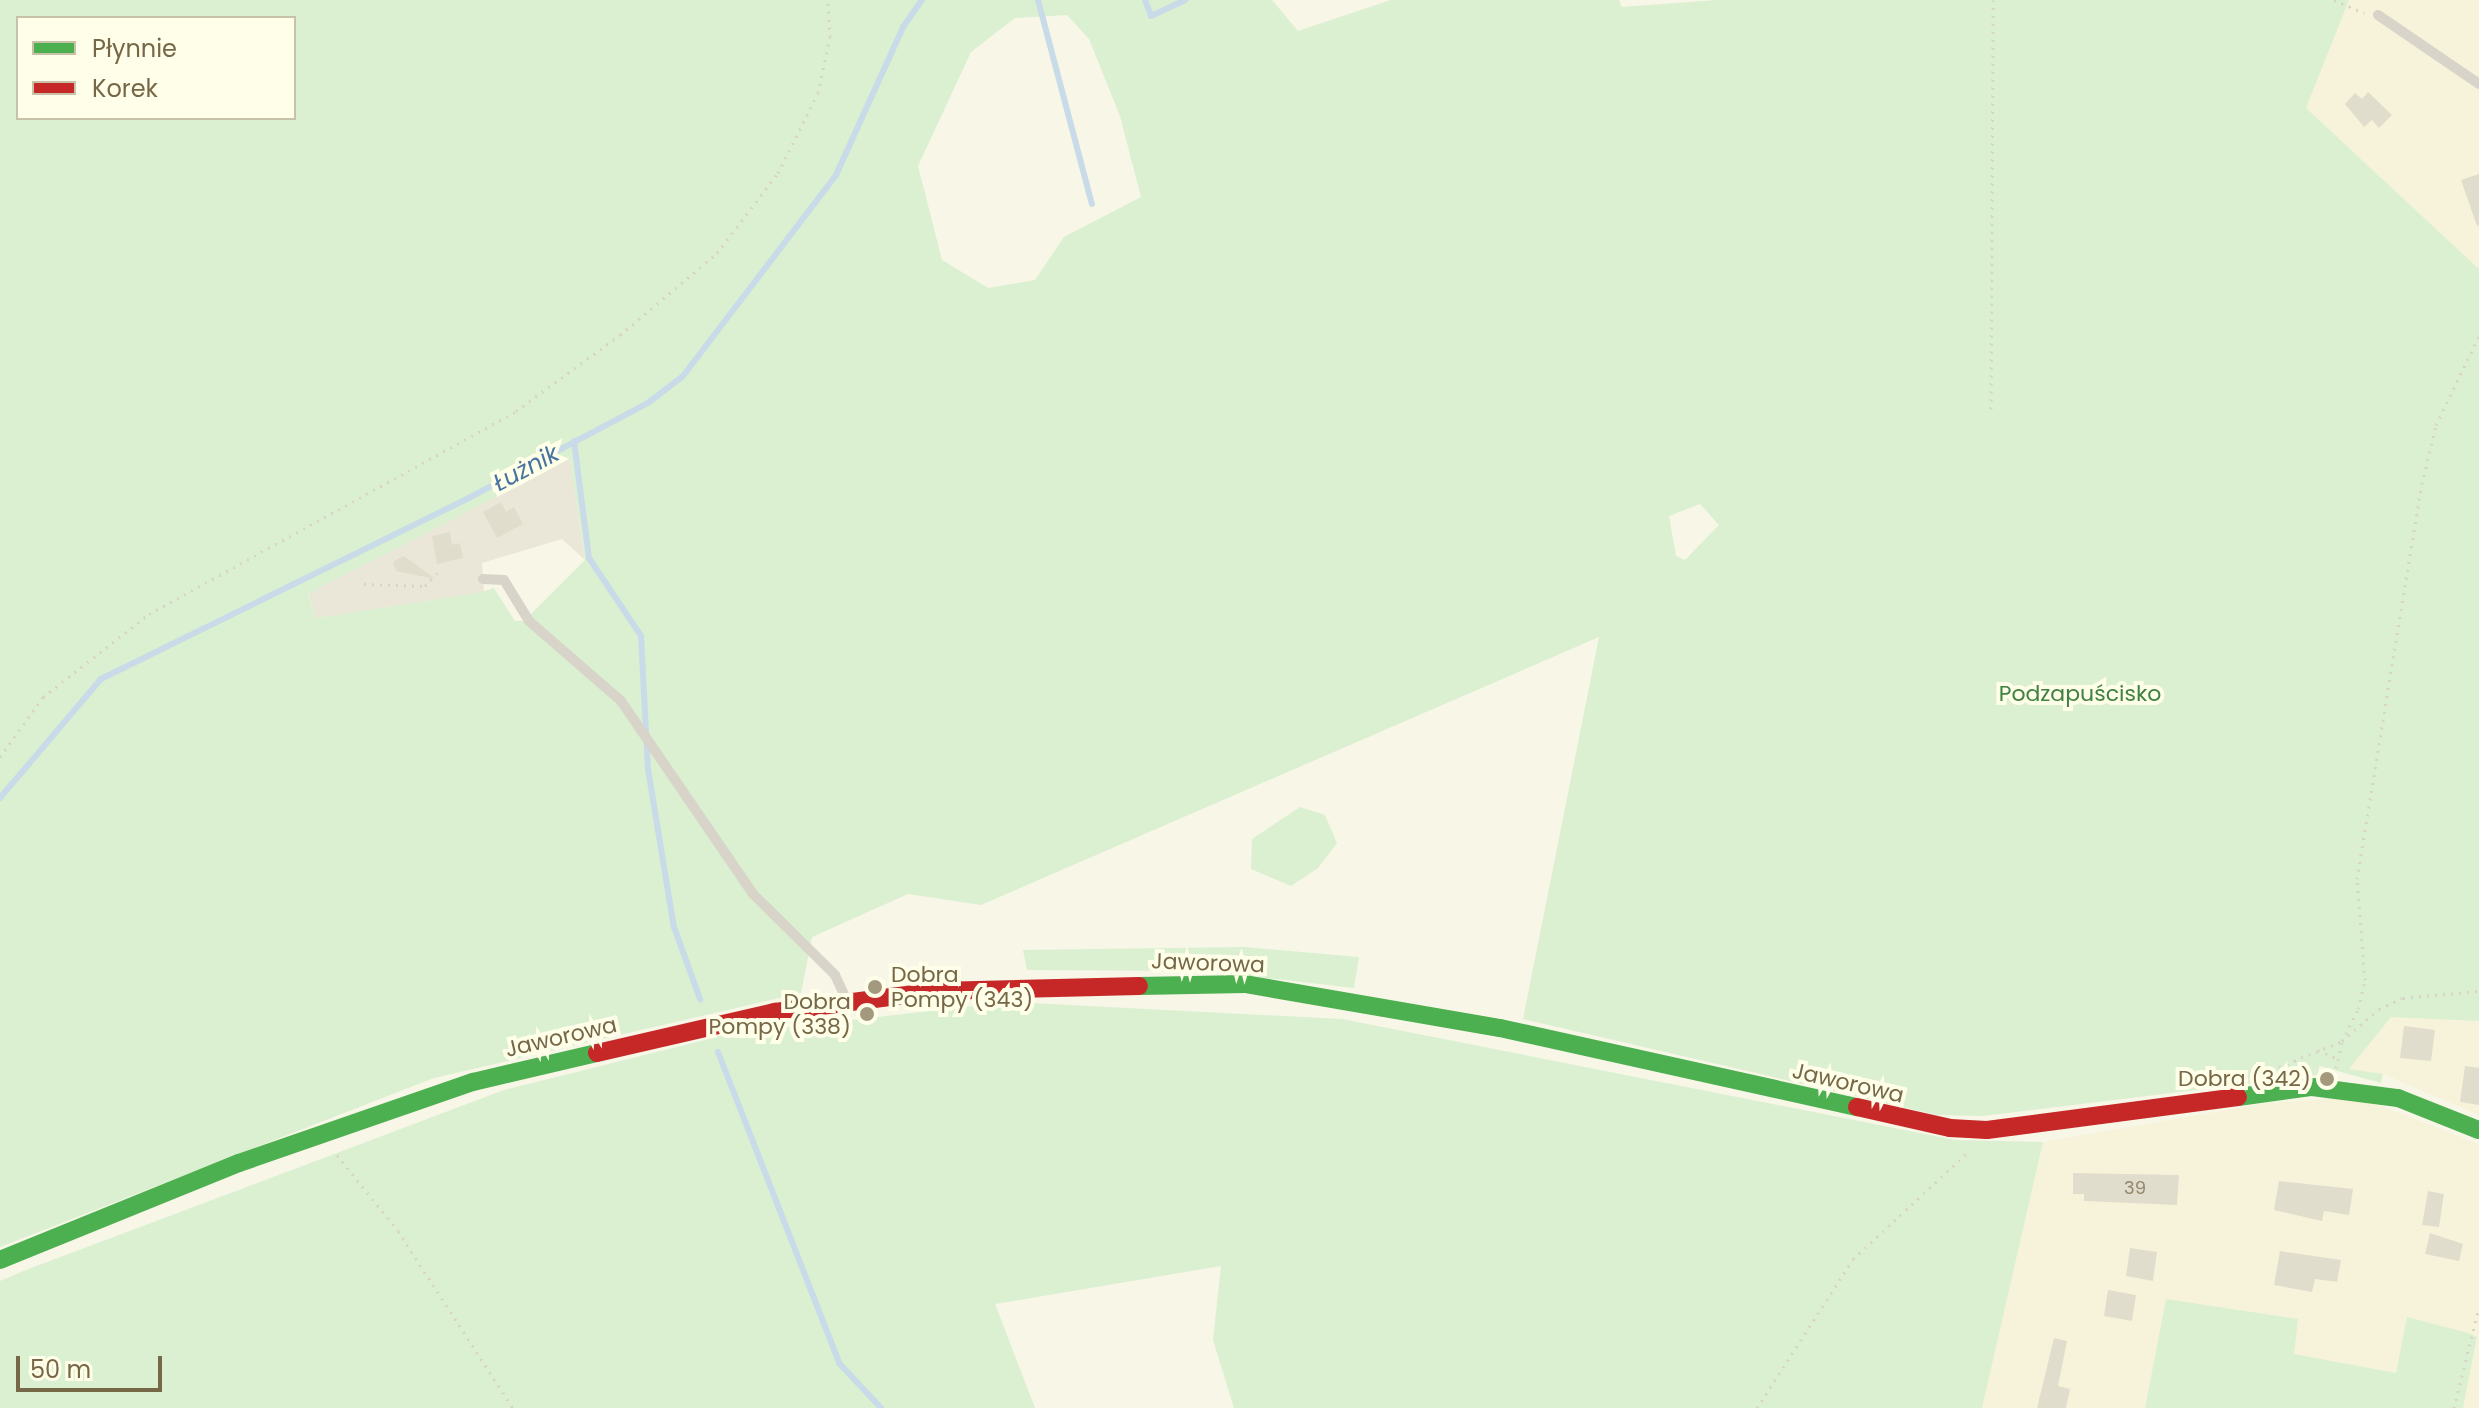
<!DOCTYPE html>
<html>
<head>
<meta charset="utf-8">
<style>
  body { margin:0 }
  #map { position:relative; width:2479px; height:1408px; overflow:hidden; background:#f7f6e7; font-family:Poppins,sans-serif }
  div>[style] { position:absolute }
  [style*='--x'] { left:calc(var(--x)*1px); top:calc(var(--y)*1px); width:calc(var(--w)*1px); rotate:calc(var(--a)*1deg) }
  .residential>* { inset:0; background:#f6f3da }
  .industrial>* { inset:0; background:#eae7d8 }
  .green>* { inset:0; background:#daf0d1 }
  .stream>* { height:6px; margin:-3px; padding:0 3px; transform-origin:3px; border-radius:3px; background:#c9dbe8 }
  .building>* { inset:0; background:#e1ddcc }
  .path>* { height:3px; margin-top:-1.5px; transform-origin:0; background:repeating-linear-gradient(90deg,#d8d4c8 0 2px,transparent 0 8px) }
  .lane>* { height:10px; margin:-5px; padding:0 5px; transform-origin:5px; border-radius:5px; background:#d9d4c9 }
  .fast>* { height:18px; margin:-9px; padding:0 9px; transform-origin:9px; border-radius:9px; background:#4caf50 }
  .jam>* { height:18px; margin:-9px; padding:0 9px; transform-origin:9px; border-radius:9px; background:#c62828 }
  .dots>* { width:22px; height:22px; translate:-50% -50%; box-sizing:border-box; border:4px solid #fffee8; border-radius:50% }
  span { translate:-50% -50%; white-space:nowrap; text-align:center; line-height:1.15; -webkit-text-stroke:8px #fffee8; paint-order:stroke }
  .number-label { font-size:18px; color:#93876b }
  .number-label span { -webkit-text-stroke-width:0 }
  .park-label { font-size:22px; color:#408243 }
  .street-label { font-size:22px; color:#766747 }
  .poi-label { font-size:22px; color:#766747 }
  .left { translate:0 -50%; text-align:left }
  .right { translate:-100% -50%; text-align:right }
  .water-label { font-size:24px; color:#4773a0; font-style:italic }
  .legend { position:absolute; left:16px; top:16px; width:280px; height:104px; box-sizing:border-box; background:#fffee8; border:2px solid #c8c2a8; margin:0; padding:10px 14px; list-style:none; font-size:24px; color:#766747 }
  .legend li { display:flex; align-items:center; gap:16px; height:40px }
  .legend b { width:40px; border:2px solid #c8c2a8 }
  .scale { position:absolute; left:16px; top:1356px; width:146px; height:36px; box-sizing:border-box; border:4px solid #766747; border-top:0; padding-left:10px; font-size:24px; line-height:28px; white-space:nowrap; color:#766747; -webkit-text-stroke:6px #fffee8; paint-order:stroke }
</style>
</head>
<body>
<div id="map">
  <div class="residential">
    <i style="clip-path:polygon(2349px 0,2479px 0,2479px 269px,2306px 108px)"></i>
    <i style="clip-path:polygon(2391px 1016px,2479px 1021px,2479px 1115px,2383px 1074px,2349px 1070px)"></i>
    <i style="clip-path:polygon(2339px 1098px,2382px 1106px,2479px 1144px,2479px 1408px,2463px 1408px,2477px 1337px,2397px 1373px,2294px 1354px,2297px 1319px,2166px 1299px,2145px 1408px,1982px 1408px,2043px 1142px,2267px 1103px)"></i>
  </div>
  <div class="industrial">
    <i style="clip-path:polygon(570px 459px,585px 560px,562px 539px,482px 563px,484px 592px,316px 618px,308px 593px)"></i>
  </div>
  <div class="green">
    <i style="clip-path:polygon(evenodd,0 0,1272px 0,1298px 31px,1391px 0,1619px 0,1622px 7px,1717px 0,2349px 0,2306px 108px,2479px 269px,2479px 1021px,2391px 1017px,2349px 1069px,2383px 1074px,2381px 1083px,2319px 1066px,2318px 1075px,1983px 1116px,1937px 1115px,1523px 1019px,1599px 637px,981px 905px,908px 894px,812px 937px,801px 993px,434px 1078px,0 1247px,0 0,1067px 15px,1089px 39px,1120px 116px,1141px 197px,1064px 237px,1035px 280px,988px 288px,942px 260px,918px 166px,971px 52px,1015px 18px,1067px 15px,0 0,18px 18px,294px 18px,294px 118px,18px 118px,18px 18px,0 0,570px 459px,585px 560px,524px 621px,515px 621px,494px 588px,484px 591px,483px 575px,484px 592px,316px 618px,308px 594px,570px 459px,0 0,1700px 504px,1719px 525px,1685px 560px,1676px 556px,1669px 516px,1700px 504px)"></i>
    <i style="clip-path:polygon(1300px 807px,1325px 815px,1337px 843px,1318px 868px,1291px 886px,1251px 869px,1252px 839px)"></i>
    <i style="clip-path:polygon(1244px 947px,1359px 957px,1354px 988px,1208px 971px,1027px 970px,1023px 950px)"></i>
    <i style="clip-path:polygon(1009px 1002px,1342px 1019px,1955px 1140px,2043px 1142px,1982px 1408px,1234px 1408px,1213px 1340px,1221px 1266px,995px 1304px,1035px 1408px,0 1408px,0 1281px,26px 1270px,504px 1090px,729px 1034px)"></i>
    <i style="clip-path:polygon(2166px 1299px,2298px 1319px,2294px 1354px,2396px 1373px,2407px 1317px,2468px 1333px,2477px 1337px,2463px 1408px,2145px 1408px)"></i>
  </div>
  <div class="stream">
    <i style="--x:1038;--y:0;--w:211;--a:75.2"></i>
    <i style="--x:1145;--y:0;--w:17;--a:69"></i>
    <i style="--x:1151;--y:16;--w:38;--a:-25"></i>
    <i style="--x:574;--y:441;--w:118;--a:82.7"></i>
    <i style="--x:589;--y:558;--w:94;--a:56.3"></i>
    <i style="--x:641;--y:636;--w:133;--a:87"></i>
    <i style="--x:648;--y:769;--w:160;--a:80.7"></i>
    <i style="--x:674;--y:927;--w:77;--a:70.1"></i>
    <i style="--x:0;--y:798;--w:156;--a:-49.7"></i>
    <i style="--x:101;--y:679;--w:403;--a:-26.2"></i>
    <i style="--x:463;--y:501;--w:209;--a:-27.9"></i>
    <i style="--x:648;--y:403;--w:44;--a:-37.6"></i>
    <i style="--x:683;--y:376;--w:253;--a:-52.7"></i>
    <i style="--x:836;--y:175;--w:162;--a:-65.6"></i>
    <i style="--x:903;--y:27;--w:33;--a:-55"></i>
    <i style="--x:718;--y:1052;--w:334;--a:68.7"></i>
    <i style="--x:839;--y:1363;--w:62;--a:47"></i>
  </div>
  <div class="building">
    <i style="clip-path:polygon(2368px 92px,2392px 115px,2379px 128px,2372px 120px,2364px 127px,2345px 104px,2355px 93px,2362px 99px)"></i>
    <i style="clip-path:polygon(2479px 174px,2479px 225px,2477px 226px,2461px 180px)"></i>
    <i style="clip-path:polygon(501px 502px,506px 512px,514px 507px,523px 524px,497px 538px,483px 512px)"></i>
    <i style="clip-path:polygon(450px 532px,452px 545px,460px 543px,463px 558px,437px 564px,432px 536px)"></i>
    <i style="clip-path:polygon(403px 556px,407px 558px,435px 579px,396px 571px,393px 562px)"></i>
    <i style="clip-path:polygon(2404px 1026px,2435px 1030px,2431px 1061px,2400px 1058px)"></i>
    <i style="clip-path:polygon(2465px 1066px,2479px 1068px,2479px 1105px,2460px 1102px)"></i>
    <i style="clip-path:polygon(2073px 1173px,2179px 1175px,2177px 1205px,2084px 1201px,2084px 1194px,2073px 1194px)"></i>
    <i style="clip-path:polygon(2279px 1181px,2353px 1189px,2349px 1215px,2324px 1211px,2322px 1221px,2274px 1210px)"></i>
    <i style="clip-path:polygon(2428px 1191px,2444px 1194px,2439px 1227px,2422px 1225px)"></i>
    <i style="clip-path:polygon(2430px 1233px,2463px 1244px,2459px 1261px,2425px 1254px)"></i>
    <i style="clip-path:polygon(2130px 1248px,2157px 1252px,2153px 1281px,2126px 1276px)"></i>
    <i style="clip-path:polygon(2280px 1251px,2341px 1260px,2337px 1282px,2315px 1279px,2312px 1292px,2274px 1285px)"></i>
    <i style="clip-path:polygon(2108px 1290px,2136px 1295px,2132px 1321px,2104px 1316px)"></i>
    <i style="clip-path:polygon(2054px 1338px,2067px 1341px,2058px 1386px,2070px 1389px,2066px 1408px,2037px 1408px)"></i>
  </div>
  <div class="path">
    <i style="--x:2334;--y:0;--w:33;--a:23"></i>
    <i style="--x:1991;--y:409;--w:409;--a:-89.7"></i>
    <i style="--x:364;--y:584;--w:61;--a:1.9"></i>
    <i style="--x:425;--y:586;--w:21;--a:-47"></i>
    <i style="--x:0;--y:757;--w:74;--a:-54.4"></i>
    <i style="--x:43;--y:697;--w:135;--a:-38.1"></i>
    <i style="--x:149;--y:614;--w:419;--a:-28.9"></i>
    <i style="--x:516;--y:411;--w:129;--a:-36.2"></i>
    <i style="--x:620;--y:335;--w:127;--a:-40.2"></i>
    <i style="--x:717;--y:253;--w:101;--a:-52.7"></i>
    <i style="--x:778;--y:173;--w:89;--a:-63.4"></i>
    <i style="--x:818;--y:93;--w:57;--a:-77.9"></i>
    <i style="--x:830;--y:37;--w:37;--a:-93"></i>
    <i style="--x:2318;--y:1050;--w:20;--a:24"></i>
    <i style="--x:2279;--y:1067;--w:68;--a:-22.4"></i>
    <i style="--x:2342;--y:1041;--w:36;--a:-63"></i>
    <i style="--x:2358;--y:1009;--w:30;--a:-76"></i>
    <i style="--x:2365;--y:980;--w:101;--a:-94.5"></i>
    <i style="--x:2357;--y:879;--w:400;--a:-80.7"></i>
    <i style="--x:2422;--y:484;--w:61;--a:-76.7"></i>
    <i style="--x:2436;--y:425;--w:99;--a:-64.2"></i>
    <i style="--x:2336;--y:1068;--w:28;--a:-77"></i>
    <i style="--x:2342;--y:1041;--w:49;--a:-40.9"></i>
    <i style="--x:2379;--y:1009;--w:26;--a:-25"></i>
    <i style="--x:2403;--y:998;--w:76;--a:-5.3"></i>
    <i style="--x:337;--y:1155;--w:97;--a:51.2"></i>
    <i style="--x:398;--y:1231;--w:211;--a:57"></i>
    <i style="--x:1757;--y:1408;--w:177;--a:-57.2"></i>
    <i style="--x:1853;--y:1259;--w:154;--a:-42.9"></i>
    <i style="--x:2454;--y:1408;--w:104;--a:-76.1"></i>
  </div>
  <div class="lane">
    <i style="--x:2378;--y:15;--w:122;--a:34.3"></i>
    <i style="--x:483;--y:579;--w:21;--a:3"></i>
    <i style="--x:504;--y:580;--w:48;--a:58.6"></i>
    <i style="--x:529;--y:621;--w:122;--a:41"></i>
    <i style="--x:621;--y:701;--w:234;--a:55.6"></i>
    <i style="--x:753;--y:894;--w:115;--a:44.6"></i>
    <i style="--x:835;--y:975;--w:29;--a:65"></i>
  </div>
  <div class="fast">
    <i style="--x:1139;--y:986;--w:106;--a:-1.1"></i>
    <i style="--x:1245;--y:984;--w:259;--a:9.8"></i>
    <i style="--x:1500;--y:1028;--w:366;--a:12.5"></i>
    <i style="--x:2238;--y:1097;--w:75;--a:-7.7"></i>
    <i style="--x:2312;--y:1087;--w:87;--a:7.3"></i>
    <i style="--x:2398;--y:1098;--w:87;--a:21.6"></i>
    <i style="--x:0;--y:1260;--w:258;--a:-22.1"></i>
    <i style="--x:239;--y:1163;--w:248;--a:-19.1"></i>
    <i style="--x:473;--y:1082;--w:127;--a:-13.2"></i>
  </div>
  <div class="jam">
    <i style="--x:597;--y:1053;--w:183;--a:-13"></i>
    <i style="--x:775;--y:1012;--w:162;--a:-7.4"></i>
    <i style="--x:936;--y:991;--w:203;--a:-1.4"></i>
    <i style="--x:1857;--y:1107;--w:95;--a:12.7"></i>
    <i style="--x:1950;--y:1128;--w:37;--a:3"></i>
    <i style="--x:1987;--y:1130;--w:253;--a:-7.5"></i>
  </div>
  <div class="dots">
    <i style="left:875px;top:987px;background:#a3997f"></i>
    <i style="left:867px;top:1014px;background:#a3997f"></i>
    <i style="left:2327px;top:1079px;background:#a3997f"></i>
  </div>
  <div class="number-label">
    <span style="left:2135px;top:1188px">39</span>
  </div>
  <div class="park-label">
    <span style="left:2080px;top:694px">Podzapuścisko</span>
  </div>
  <div class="street-label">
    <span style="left:1208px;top:963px;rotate:2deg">Jaworowa</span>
    <span style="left:561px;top:1037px;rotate:-13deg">Jaworowa</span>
    <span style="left:1848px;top:1083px;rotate:13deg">Jaworowa</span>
  </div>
  <div class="poi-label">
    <span class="left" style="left:891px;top:987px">Dobra<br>Pompy (343)</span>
    <span class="right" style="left:851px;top:1014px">Dobra<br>Pompy (338)</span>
    <span class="right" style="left:2311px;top:1079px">Dobra (342)</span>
  </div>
  <div class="water-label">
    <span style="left:526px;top:468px;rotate:-28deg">Łużnik</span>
  </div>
  <ul class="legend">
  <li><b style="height:10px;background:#4caf50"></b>Płynnie</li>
  <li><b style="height:10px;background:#c62828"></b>Korek</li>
  </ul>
  <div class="scale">50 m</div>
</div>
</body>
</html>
